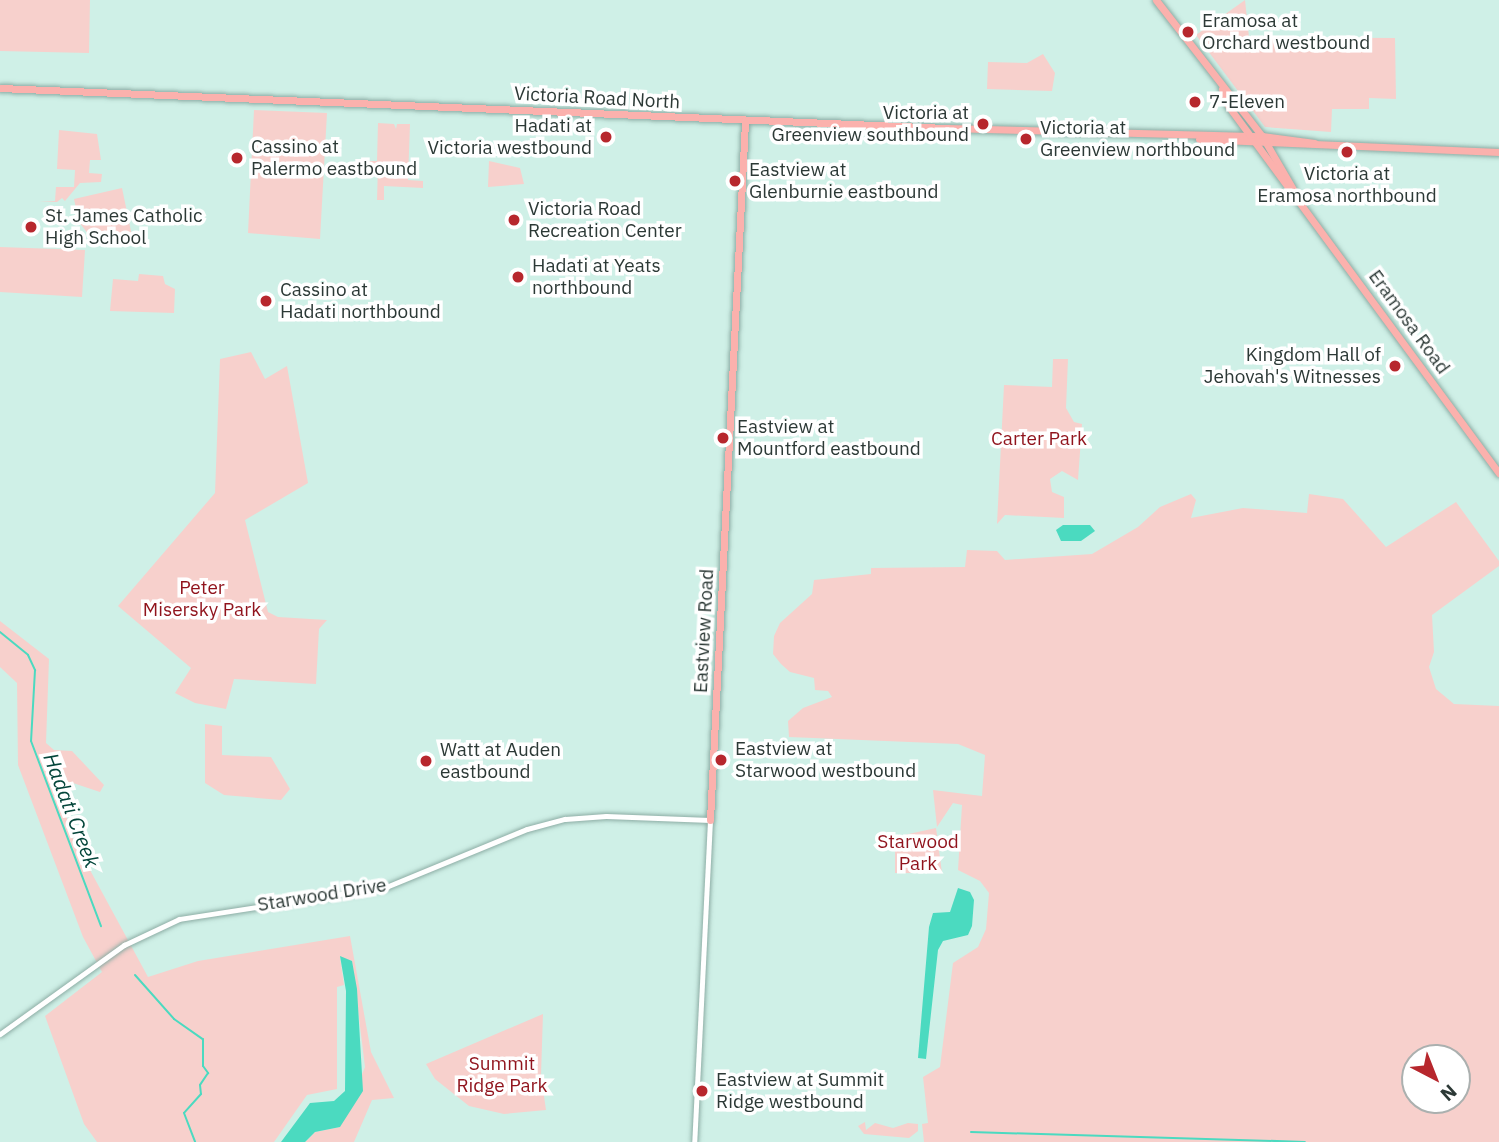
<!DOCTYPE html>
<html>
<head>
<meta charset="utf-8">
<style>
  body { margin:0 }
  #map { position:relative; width:1499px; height:1142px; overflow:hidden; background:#cff0e7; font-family:"IBM Plex Sans",sans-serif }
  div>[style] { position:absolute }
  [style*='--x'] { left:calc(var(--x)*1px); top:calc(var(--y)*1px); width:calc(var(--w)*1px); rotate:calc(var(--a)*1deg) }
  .green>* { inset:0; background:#f7d0cc }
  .water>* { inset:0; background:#4bdac0 }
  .stream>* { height:2px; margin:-1px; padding:0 1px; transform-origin:1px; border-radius:1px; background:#4bdac0 }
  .roads { filter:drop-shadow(0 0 2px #8dada5) drop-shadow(0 0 2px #8dada5) }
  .minor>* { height:5px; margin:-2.5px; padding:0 2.5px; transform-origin:2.5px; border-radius:2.5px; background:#fff }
  .major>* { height:7px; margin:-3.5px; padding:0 3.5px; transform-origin:3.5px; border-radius:3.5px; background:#fbb1ad }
  .dots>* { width:19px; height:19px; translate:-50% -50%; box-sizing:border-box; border:4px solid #fff; border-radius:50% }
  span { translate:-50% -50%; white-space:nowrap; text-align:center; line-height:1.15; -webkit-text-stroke:7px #fff; paint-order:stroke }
  .poi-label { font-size:19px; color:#2c3936 }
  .left { translate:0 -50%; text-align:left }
  .right { translate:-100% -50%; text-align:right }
  .street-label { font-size:19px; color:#2c3936 }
  .park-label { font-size:19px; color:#90131c }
  .water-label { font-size:21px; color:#03453a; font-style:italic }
  .north { position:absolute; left:1401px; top:1044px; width:70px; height:70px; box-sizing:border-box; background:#fff; border:2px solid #abb0af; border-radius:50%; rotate:138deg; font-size:19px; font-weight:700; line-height:28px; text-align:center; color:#2c3936 }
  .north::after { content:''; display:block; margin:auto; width:24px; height:32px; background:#b7272d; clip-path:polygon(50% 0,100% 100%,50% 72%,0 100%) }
</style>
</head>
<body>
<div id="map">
  <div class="green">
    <i style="clip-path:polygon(0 0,90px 0,89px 53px,0 51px)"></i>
    <i style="clip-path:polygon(1245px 0,1249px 37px,1395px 38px,1396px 99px,1369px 98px,1369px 109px,1332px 109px,1331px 132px,1265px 127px,1196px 35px)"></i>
    <i style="clip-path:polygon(1043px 54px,1055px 73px,1052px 91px,987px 89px,988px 62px,1027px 63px)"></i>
    <i style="clip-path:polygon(254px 110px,327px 113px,320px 239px,248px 233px)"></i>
    <i style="clip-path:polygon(378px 123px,394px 124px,396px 129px,397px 124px,410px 124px,408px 180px,423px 181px,423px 188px,384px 186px,384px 200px,377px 200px,378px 166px,363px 165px,363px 161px,377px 161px)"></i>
    <i style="clip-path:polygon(59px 130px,97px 134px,101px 160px,90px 160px,89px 173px,102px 174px,101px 182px,80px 183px,65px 201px,62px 198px,57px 202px,39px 201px,55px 201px,56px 187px,74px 187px,75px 170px,57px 169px)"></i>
    <i style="clip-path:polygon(489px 161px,520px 168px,524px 184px,488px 187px)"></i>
    <i style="clip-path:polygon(122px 188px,132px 236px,92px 239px,79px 222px,74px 199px)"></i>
    <i style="clip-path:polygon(0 247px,85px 250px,82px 297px,0 292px)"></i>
    <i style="clip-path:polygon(139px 274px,163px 276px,165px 284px,175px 289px,174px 313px,110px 311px,113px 279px,138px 281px)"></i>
    <i style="clip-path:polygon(251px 352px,265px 379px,287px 366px,308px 483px,245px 520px,268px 612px,278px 617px,327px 620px,319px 629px,316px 684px,234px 679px,226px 709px,195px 703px,175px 693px,191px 668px,118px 606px,215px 493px,220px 359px)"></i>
    <i style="clip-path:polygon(1053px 359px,1068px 359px,1066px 408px,1074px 422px,1082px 424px,1078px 480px,1062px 471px,1050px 479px,1052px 492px,1064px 497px,1064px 518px,1005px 515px,997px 524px,1004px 385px,1052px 387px)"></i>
    <i style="clip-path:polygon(evenodd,1191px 494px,1196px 500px,1191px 518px,1243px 508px,1307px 513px,1309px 494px,1343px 499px,1386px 547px,1456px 502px,1499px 561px,1499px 566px,1432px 615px,1434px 652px,1429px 667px,1436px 689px,1454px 704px,1499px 706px,1499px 1142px,924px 1142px,922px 1124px,928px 1123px,923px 1077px,940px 1067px,953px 963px,978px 947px,986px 929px,989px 893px,980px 881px,958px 870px,962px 805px,953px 803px,937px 827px,933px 790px,982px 796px,985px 755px,958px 744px,789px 737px,788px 721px,803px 708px,832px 697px,828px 691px,815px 690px,814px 678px,790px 672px,781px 664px,773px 654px,774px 636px,780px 623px,812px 594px,814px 580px,871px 574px,871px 568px,965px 567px,967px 550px,997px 551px,1005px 560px,1092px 554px,1138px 527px,1160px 507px,1191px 494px,1415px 1058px,1457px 1058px,1457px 1100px,1415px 1100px,1415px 1058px)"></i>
    <i style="clip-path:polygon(0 621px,49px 659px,46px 743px,54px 750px,72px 751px,104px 785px,100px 792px,70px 782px,64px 806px,71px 835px,148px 977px,198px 961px,350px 936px,371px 1052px,394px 1098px,372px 1100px,354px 1142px,305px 1142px,315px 1132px,340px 1127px,365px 1067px,352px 961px,340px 957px,344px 985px,337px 987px,337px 1089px,307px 1095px,274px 1142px,97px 1142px,84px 1124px,45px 1016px,102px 972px,83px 937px,18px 765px,17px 683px,0 667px)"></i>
    <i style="clip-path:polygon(205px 724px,222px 726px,222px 755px,271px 757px,290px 789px,281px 800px,224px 795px,205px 783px)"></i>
    <i style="clip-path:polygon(936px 828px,942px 873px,895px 873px,895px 837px)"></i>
    <i style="clip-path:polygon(543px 1014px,541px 1075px,546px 1110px,504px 1114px,469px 1106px,435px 1079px,426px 1064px)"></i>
    <i style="clip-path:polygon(865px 1122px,866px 1130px,875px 1123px,893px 1128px,908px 1123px,918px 1124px,918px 1131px,909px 1138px,864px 1134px,858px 1126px)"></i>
  </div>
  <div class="water">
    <i style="clip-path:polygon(1063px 525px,1090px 525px,1095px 531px,1081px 541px,1061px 541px,1056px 530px)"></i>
    <i style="clip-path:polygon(958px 888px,970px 892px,974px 900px,972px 926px,968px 935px,943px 941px,938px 950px,926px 1059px,918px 1058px,929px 927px,933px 913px,950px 912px)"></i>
    <i style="clip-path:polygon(340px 956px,352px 961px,357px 989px,363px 1091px,340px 1127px,315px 1132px,305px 1142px,281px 1142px,310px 1103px,334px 1101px,345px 1091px,346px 991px)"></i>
  </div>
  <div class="stream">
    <i style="--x:0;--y:632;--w:36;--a:39"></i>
    <i style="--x:28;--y:655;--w:17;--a:65"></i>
    <i style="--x:35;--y:670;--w:71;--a:93.2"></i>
    <i style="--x:31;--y:741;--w:198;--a:69.3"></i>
    <i style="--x:135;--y:975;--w:59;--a:48.4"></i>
    <i style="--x:174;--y:1019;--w:35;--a:35"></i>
    <i style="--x:203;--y:1039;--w:27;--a:90"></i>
    <i style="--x:203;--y:1066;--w:9;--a:54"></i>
    <i style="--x:208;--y:1073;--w:14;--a:124"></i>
    <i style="--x:200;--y:1085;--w:9;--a:84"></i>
    <i style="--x:201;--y:1094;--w:25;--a:132"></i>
    <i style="--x:184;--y:1113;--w:31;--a:69"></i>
    <i style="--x:971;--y:1132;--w:334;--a:1.7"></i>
  </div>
  <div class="roads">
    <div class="minor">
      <i style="--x:0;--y:1034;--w:153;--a:-35.7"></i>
      <i style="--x:124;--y:945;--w:61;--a:-25.3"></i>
      <i style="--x:179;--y:919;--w:209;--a:-8.8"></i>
      <i style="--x:386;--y:887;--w:152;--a:-22.4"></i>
      <i style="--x:527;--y:829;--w:39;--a:-15"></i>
      <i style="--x:565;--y:819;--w:41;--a:-4.2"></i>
      <i style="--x:606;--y:816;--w:104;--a:2.2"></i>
      <i style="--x:710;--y:820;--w:322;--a:92.8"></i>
    </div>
    <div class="major">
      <i style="--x:1156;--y:0;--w:172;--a:52.1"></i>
      <i style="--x:1262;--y:136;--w:61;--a:59.7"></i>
      <i style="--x:0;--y:88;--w:948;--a:2.42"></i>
      <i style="--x:947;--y:128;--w:315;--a:1.5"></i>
      <i style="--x:1262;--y:136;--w:53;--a:7.5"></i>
      <i style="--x:1222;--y:89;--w:19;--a:69"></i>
      <i style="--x:1229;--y:107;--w:455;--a:53.6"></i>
      <i style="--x:1199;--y:139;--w:300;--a:2.5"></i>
      <i style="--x:710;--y:820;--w:700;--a:-87.13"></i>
    </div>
  </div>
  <div class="dots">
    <i style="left:1188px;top:32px;background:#b7272d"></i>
    <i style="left:1195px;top:102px;background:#b7272d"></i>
    <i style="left:983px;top:124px;background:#b7272d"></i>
    <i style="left:606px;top:137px;background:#b7272d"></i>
    <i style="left:1026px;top:139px;background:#b7272d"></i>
    <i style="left:1347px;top:152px;background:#b7272d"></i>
    <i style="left:237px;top:158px;background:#b7272d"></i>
    <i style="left:735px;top:181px;background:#b7272d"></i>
    <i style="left:514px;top:220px;background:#b7272d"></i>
    <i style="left:31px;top:227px;background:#b7272d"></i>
    <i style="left:518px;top:277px;background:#b7272d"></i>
    <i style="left:266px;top:301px;background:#b7272d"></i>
    <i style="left:1395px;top:366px;background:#b7272d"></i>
    <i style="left:723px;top:438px;background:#b7272d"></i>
    <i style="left:721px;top:760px;background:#b7272d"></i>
    <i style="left:426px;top:761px;background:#b7272d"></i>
    <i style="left:702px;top:1091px;background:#b7272d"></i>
  </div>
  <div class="poi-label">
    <span class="left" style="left:1202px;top:32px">Eramosa at<br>Orchard westbound</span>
    <span class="left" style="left:1209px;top:102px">7-Eleven</span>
    <span class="right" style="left:969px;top:124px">Victoria at<br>Greenview southbound</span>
    <span class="right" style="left:592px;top:137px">Hadati at<br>Victoria westbound</span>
    <span class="left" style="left:1040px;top:139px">Victoria at<br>Greenview northbound</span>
    <span class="left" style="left:251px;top:158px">Cassino at<br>Palermo eastbound</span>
    <span class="left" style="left:749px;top:181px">Eastview at<br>Glenburnie eastbound</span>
    <span style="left:1347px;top:185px">Victoria at<br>Eramosa northbound</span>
    <span class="left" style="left:528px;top:220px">Victoria Road<br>Recreation Center</span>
    <span class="left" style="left:45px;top:227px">St. James Catholic<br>High School</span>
    <span class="left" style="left:532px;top:277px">Hadati at Yeats<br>northbound</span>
    <span class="left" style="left:280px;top:301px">Cassino at<br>Hadati northbound</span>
    <span class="right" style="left:1381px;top:366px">Kingdom Hall of<br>Jehovah's Witnesses</span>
    <span class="left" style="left:737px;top:438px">Eastview at<br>Mountford eastbound</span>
    <span class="left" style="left:735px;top:760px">Eastview at<br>Starwood westbound</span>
    <span class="left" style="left:440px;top:761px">Watt at Auden<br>eastbound</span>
    <span class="left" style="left:716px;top:1091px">Eastview at Summit<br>Ridge westbound</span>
  </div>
  <div class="street-label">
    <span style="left:597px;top:98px;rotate:3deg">Victoria Road North</span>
    <span style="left:1409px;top:322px;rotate:54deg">Eramosa Road</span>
    <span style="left:704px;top:631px;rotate:-87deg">Eastview Road</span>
    <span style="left:322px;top:895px;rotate:-9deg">Starwood Drive</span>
  </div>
  <div class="park-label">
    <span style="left:1039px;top:439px">Carter Park</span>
    <span style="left:202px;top:599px">Peter<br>Misersky Park</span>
    <span style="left:918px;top:853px">Starwood<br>Park</span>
    <span style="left:502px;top:1075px">Summit<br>Ridge Park</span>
  </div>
  <div class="water-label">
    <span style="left:72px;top:810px;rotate:69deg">Hadati Creek</span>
  </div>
  <div class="north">N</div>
</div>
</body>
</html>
